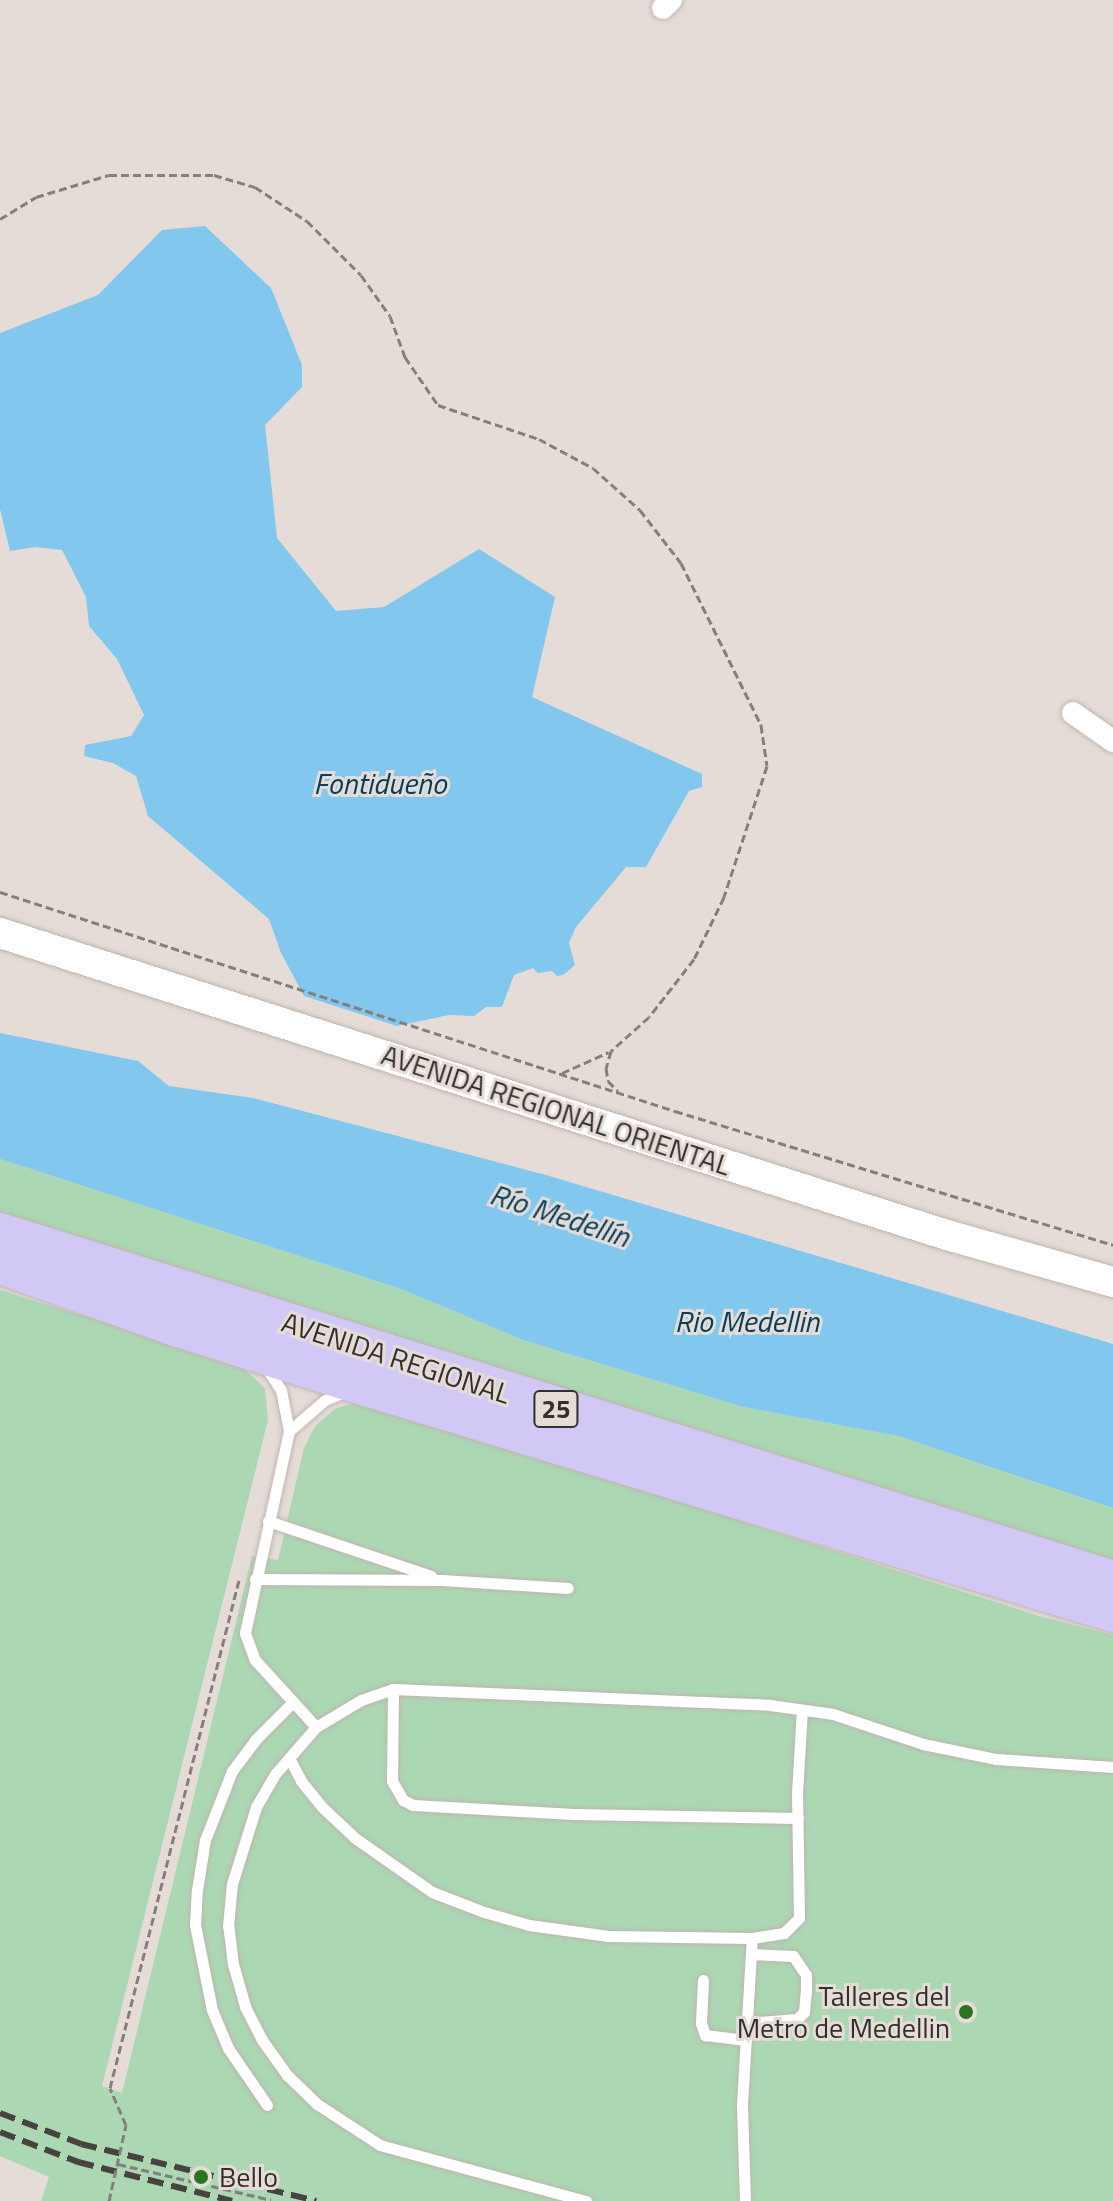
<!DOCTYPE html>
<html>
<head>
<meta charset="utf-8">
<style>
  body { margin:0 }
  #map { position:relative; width:1113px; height:2201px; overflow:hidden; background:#e6dcd7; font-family:"Titillium Web",sans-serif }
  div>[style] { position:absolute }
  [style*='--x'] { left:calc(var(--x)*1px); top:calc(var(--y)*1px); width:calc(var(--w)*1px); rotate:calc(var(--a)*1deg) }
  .green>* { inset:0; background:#abd8b3 }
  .water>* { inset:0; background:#82c7ee }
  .path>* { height:3px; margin-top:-1.5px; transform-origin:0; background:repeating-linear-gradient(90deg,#857f7b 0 8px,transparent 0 12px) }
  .roads { filter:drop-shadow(0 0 2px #bfb5b0) drop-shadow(0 0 2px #bfb5b0) }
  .lane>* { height:11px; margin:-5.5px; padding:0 5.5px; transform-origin:5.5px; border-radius:5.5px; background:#fff }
  .street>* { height:22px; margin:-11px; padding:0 11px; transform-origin:11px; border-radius:11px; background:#fff }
  .secondary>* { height:30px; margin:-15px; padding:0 15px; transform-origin:15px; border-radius:15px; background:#fff }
  .highway>* { height:40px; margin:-20px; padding:0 20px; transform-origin:20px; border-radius:20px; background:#d1c8f6 }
  .rail>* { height:6px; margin-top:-3px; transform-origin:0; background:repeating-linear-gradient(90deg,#474340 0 16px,transparent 0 24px) }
  .path-bridge>* { height:3px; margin-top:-1.5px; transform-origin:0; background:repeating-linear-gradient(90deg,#857f7b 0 8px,transparent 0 12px) }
  .dots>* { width:22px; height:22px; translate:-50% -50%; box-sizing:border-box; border:4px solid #e6dcd7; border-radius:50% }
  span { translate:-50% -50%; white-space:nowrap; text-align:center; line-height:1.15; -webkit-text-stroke:6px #e6dcd7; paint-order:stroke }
  .shield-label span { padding:2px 6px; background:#e6dcd7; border:2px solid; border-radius:6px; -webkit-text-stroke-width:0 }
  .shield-label { font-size:26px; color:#332f2d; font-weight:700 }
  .street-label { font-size:28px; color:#332f2d }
  .poi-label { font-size:28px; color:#332f2d }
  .right { translate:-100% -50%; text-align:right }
  .left { translate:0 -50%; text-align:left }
  .water-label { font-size:30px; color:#033f59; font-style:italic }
</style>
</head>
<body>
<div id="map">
  <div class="green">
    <i style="clip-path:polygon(0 1159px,401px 1289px,523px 1340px,743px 1407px,898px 1436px,1113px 1508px,1113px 1569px,0 1220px)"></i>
    <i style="clip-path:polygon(0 1290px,239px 1364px,265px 1388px,268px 1420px,102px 2086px,122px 2093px,252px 1556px,278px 1560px,304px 1448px,315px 1426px,336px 1408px,364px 1401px,1039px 1616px,1113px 1635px,1113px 2201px,41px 2201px,49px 2177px,0 2156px)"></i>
  </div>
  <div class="water">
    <i style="clip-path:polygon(205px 226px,271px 288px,302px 365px,302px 387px,265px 425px,277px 538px,336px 611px,384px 607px,479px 549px,555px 597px,532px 697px,702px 774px,702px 787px,689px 791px,646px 867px,626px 867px,576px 927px,569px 943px,575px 965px,563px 975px,557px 976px,552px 971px,538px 973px,533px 968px,514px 975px,502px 1007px,486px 1007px,474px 1016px,449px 1015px,397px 1026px,304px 996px,281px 953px,269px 919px,148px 816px,136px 776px,113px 763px,84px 756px,85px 745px,131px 736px,144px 715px,117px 659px,89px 626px,86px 597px,62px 550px,35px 547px,10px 551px,0 509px,0 333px,98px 295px,162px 230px)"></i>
    <i style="clip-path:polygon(0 1033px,138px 1061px,169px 1086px,253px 1098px,546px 1175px,1113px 1344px,1113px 1508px,898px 1436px,743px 1407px,523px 1340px,401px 1289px,0 1159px)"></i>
  </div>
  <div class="path">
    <i style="--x:0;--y:219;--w:42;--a:-31.4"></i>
    <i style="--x:36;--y:197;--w:76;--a:-16.8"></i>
    <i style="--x:109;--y:175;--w:105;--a:0"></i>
    <i style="--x:214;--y:175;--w:43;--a:16.3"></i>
    <i style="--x:255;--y:187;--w:62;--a:33.2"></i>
    <i style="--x:307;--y:221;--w:76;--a:45"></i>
    <i style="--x:361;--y:275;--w:50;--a:54.7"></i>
    <i style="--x:390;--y:316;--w:44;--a:69.9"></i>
    <i style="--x:405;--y:357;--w:58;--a:55.5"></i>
    <i style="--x:438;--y:405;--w:107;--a:18.6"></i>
    <i style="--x:539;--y:439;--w:61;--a:28.2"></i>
    <i style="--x:593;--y:468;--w:63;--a:41.8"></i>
    <i style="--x:640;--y:510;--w:67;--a:52.3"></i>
    <i style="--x:681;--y:563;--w:181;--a:63.7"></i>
    <i style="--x:761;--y:725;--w:41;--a:81.7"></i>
    <i style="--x:767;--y:766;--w:138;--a:108.2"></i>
    <i style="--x:724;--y:897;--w:69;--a:115.8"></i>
    <i style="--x:694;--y:959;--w:73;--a:127.8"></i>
    <i style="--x:649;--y:1017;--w:51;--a:138.2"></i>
    <i style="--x:611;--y:1051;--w:18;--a:106"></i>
    <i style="--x:606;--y:1068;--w:13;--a:81"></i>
    <i style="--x:608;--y:1081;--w:14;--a:45"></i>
    <i style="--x:0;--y:892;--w:710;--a:17.98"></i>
    <i style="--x:675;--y:1111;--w:458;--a:17"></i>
    <i style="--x:562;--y:1073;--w:51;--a:-24.1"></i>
    <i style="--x:126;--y:2125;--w:40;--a:-113.4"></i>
    <i style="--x:110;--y:2088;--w:524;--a:-75.75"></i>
    <i style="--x:118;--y:2164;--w:157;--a:13.2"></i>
  </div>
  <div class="roads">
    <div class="lane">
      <i style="--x:266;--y:1367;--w:27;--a:57"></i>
      <i style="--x:281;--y:1390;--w:42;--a:79"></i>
      <i style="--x:289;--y:1431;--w:207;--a:102.3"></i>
      <i style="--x:245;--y:1633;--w:29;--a:70"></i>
      <i style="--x:255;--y:1660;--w:91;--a:47.7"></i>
      <i style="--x:289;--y:1431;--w:48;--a:-40.7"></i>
      <i style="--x:325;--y:1400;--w:24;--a:-22"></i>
      <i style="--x:268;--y:1521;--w:172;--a:18.6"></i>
      <i style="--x:255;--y:1579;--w:187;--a:0.3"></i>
      <i style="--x:442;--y:1580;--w:126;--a:3.6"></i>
      <i style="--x:393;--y:1689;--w:92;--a:90.6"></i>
      <i style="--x:392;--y:1781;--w:22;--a:60"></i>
      <i style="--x:403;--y:1800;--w:11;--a:27"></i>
      <i style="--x:413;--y:1805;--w:161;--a:3.2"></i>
      <i style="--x:574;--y:1814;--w:224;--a:1"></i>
      <i style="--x:289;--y:1758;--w:26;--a:62"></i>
      <i style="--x:301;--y:1781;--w:33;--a:51"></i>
      <i style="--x:322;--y:1807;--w:45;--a:43.2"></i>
      <i style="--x:355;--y:1838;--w:94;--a:35"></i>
      <i style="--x:432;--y:1892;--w:56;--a:21"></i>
      <i style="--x:484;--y:1912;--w:47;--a:16.1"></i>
      <i style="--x:529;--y:1925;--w:80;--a:7.9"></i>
      <i style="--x:608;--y:1936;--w:144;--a:0.8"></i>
      <i style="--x:752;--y:1938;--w:32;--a:-9"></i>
      <i style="--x:784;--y:1933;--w:21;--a:-45"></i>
      <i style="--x:799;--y:1918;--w:125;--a:-90.9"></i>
      <i style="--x:797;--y:1793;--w:83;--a:-86.6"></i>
      <i style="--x:703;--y:1980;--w:43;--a:92.7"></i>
      <i style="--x:701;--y:2023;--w:13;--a:72"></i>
      <i style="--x:705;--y:2035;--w:41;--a:7"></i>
      <i style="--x:747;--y:2023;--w:50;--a:-4.6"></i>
      <i style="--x:797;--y:2019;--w:10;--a:-45"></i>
      <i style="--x:804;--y:2012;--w:21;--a:-85"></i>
      <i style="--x:806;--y:1991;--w:16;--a:-90"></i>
      <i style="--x:806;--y:1975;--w:23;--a:-124"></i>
      <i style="--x:793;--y:1956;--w:42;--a:-177.3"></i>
      <i style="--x:267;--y:2105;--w:69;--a:-124.4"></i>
      <i style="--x:228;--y:2048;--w:41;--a:-112.8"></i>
      <i style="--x:212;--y:2010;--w:87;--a:-101.3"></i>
      <i style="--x:195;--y:1925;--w:35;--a:-87"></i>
      <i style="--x:197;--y:1890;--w:51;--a:-80.9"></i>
      <i style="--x:205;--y:1840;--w:74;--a:-68.6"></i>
      <i style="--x:232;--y:1771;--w:39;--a:-53"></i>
      <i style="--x:255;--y:1740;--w:54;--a:-45"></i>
      <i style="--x:586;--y:2201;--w:213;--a:-164.8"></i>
      <i style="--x:380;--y:2145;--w:75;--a:-146.9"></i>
      <i style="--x:317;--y:2104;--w:42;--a:-136"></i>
      <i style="--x:287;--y:2075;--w:43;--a:-125.5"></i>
      <i style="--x:262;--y:2040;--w:38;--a:-117"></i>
      <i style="--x:245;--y:2006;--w:44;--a:-105.9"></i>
      <i style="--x:233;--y:1964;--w:38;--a:-97"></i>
      <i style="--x:228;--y:1926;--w:42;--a:-84.6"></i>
      <i style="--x:232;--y:1884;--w:81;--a:-72.7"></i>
      <i style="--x:256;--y:1807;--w:39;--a:-60"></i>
      <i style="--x:276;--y:1773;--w:61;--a:-49"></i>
      <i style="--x:316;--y:1727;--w:52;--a:-31"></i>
      <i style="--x:361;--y:1700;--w:34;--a:-19"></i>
      <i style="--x:393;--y:1689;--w:377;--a:2.4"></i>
      <i style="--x:770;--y:1705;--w:64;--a:8.1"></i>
      <i style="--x:833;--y:1714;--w:95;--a:18.4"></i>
      <i style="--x:923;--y:1744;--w:75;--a:11.6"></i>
      <i style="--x:996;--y:1759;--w:117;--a:3.9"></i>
      <i style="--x:745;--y:2201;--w:97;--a:-91.8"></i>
      <i style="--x:742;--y:2104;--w:166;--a:-86.6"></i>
    </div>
    <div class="street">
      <i style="--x:663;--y:8;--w:11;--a:-45"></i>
      <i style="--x:1073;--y:713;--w:49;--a:35"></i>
    </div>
    <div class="secondary">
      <i style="--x:0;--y:933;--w:994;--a:17.69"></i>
      <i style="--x:947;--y:1235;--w:173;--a:15.8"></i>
    </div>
    <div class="highway">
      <i style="--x:0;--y:1233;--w:1166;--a:17.36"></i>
      <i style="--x:0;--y:1264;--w:182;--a:19.5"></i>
      <i style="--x:172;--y:1325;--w:203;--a:17.5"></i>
      <i style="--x:366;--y:1386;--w:780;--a:16.83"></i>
    </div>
  </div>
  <div class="rail">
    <i style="--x:0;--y:2113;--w:87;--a:20.9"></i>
    <i style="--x:81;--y:2144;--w:242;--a:13.6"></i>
    <i style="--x:0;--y:2132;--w:84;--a:21"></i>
    <i style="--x:78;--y:2162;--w:159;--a:14.2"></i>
  </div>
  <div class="path-bridge">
    <i style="--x:109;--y:2201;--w:78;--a:-77.4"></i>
  </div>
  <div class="dots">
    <i style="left:966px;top:2012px;background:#27761f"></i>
    <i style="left:201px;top:2177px;background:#27761f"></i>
  </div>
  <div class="shield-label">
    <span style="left:556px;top:1409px">25</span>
  </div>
  <div class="street-label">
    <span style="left:556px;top:1110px;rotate:18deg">AVENIDA REGIONAL ORIENTAL</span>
    <span style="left:396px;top:1358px;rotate:18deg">AVENIDA REGIONAL</span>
  </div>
  <div class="poi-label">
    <span class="right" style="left:950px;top:2012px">Talleres del<br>Metro de Medellin</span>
    <span class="left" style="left:219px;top:2177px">Bello</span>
  </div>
  <div class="water-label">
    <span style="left:380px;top:783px">Fontidueño</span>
    <span style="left:560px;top:1215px;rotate:18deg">Río Medellín</span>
    <span style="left:747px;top:1321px">Rio Medellin</span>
  </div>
</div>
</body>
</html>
